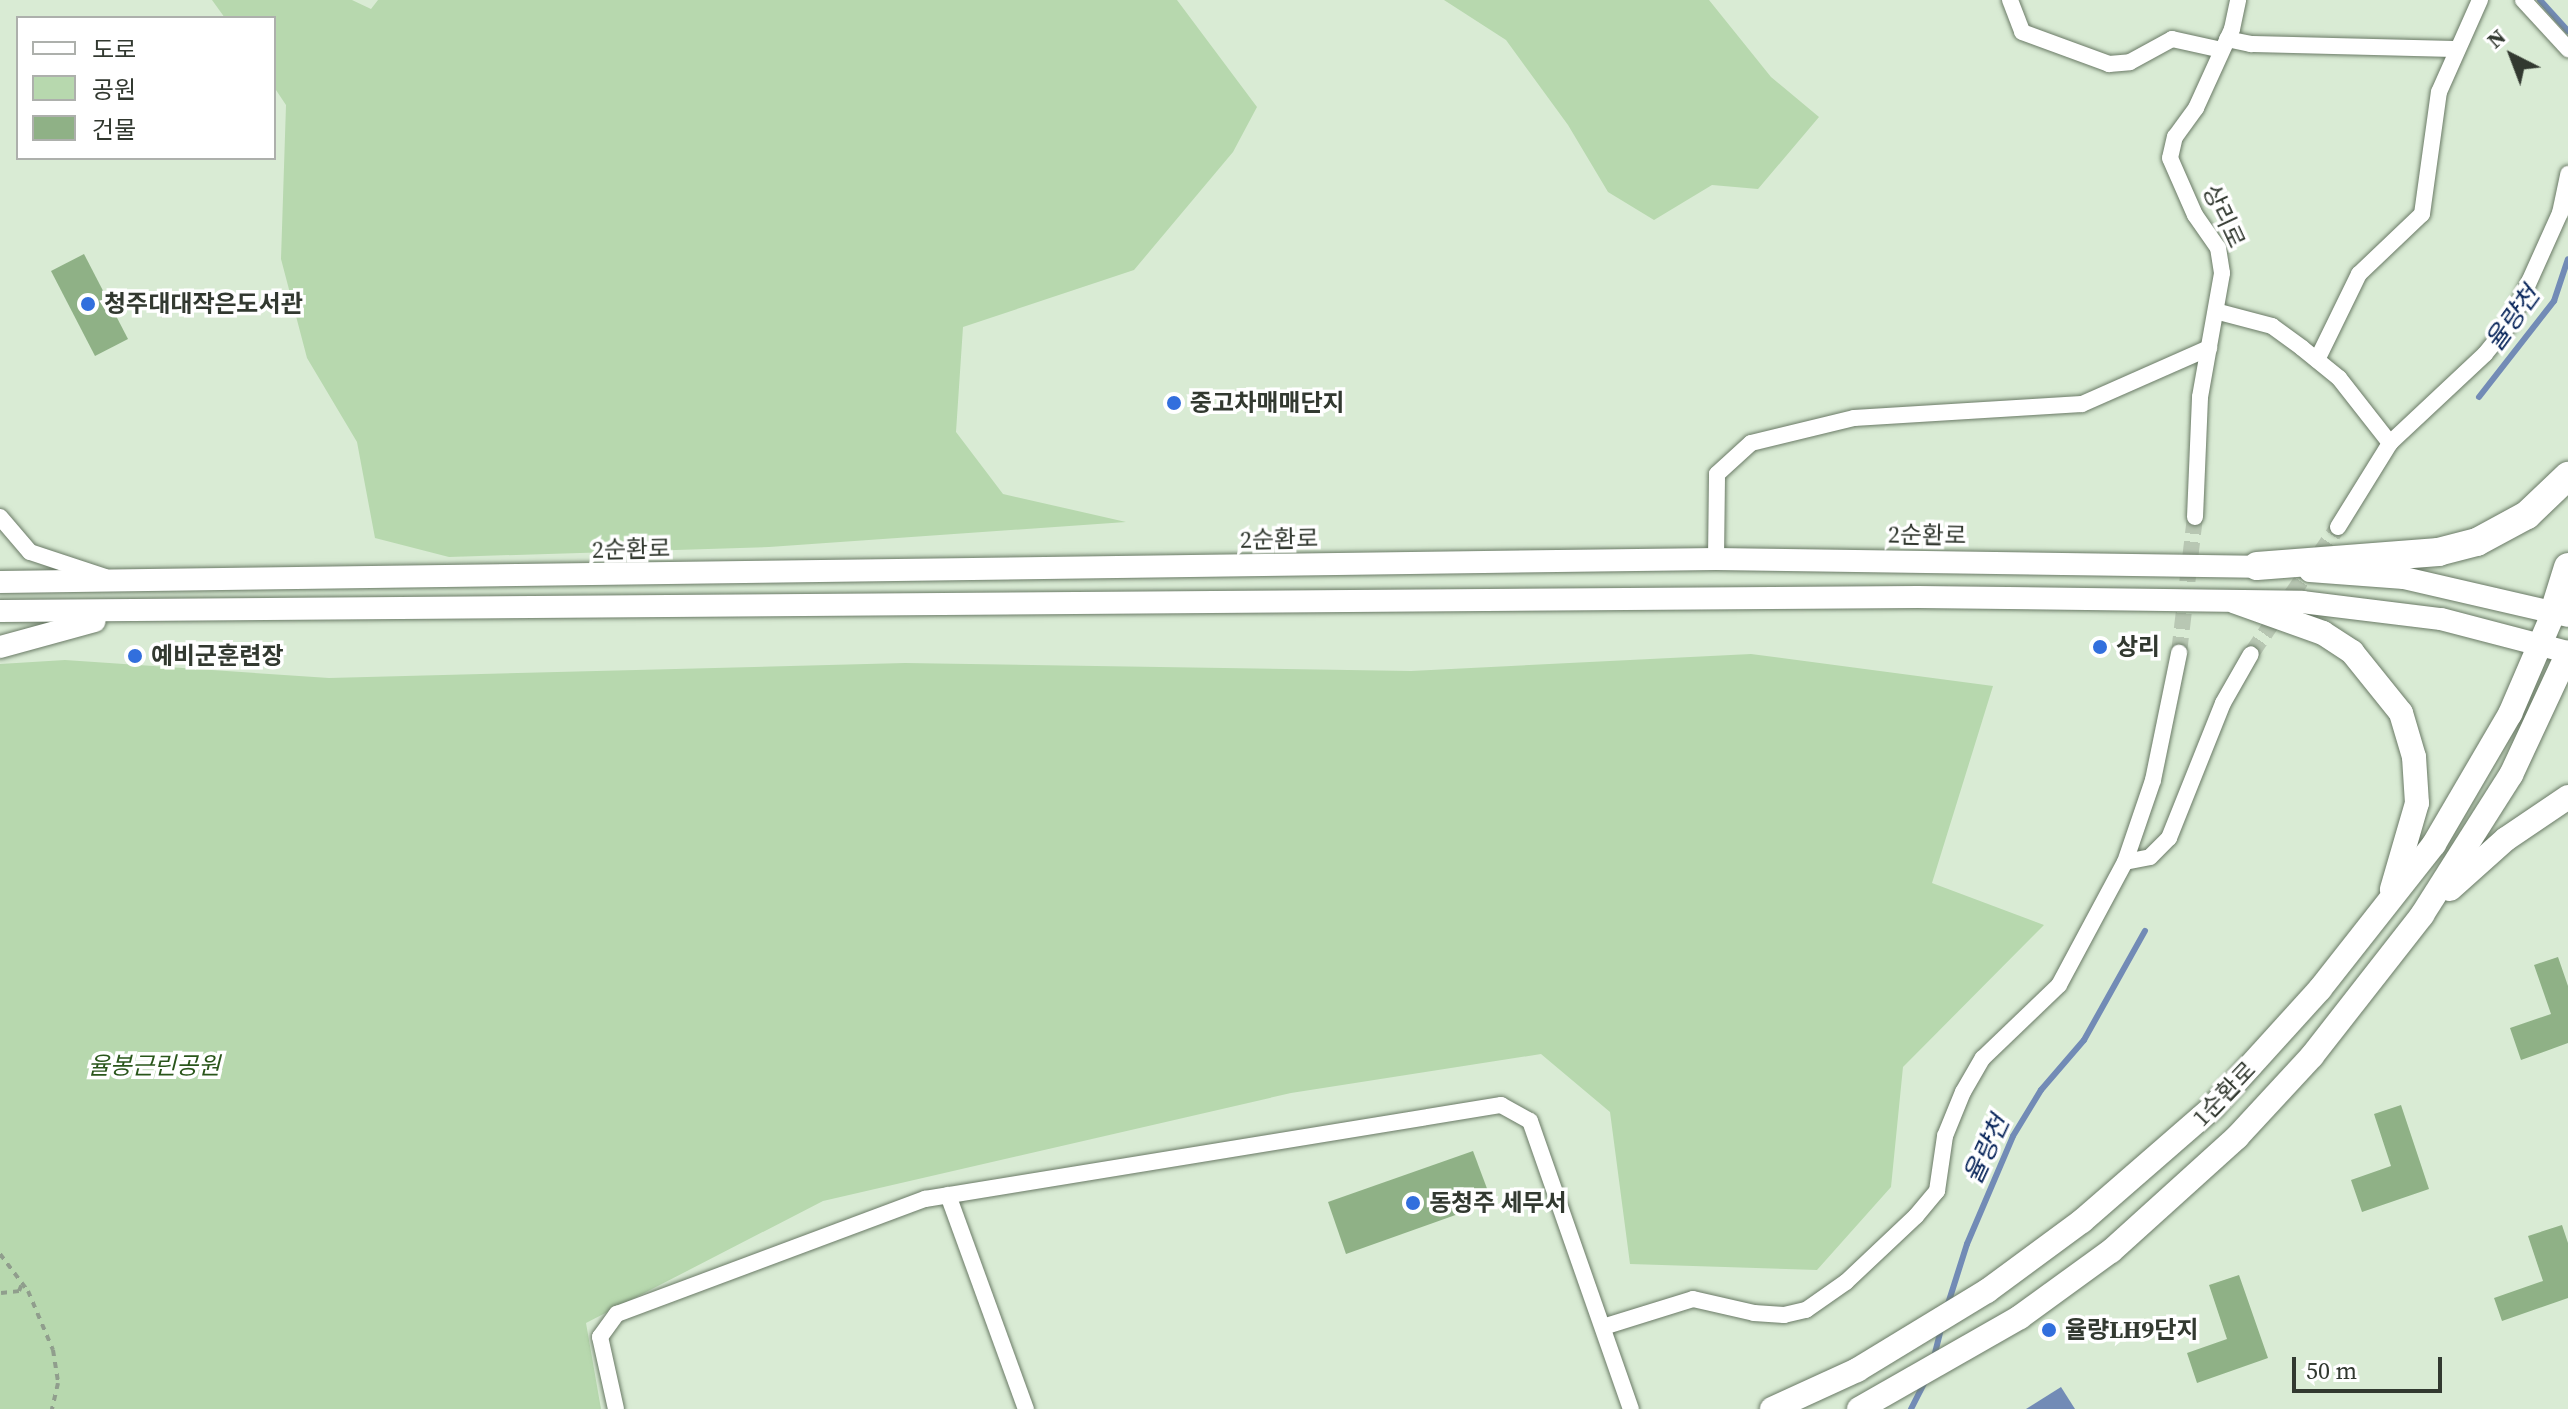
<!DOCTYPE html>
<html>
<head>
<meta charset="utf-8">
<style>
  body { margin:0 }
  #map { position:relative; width:2568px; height:1409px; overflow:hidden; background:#d9ebd4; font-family:"Source Serif 4","Noto Sans KR",serif }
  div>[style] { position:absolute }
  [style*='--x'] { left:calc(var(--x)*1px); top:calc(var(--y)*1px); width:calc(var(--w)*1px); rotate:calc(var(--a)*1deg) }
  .green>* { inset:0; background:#b7d8ae }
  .water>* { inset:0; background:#728bb6 }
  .stream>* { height:6px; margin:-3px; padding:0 3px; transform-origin:3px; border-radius:3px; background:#728bb6 }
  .building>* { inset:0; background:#8fb186 }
  .street-tunnel>* { height:16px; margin-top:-8px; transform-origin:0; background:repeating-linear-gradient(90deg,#b8c7b3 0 16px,transparent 0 24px) }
  .path>* { height:4px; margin-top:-2px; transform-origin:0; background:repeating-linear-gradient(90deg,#909e8d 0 6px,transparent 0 12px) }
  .roads { filter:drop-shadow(0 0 2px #6a7a66) drop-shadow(0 0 2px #6a7a66) }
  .street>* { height:16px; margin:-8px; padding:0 8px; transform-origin:8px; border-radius:8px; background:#fff }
  .secondary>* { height:22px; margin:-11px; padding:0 11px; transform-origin:11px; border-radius:11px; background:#fff }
  .primary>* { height:24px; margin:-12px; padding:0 12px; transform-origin:12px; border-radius:12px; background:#fff }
  .highway>* { height:28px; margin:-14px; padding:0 14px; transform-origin:14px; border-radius:14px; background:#fff }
  .dots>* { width:22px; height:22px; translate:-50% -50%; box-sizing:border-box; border:4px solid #fff; border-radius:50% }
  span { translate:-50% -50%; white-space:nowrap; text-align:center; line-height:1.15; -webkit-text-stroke:7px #fff; paint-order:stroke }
  .street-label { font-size:24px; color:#323930 }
  .poi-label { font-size:24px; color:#323930; font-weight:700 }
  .left { translate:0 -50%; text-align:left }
  .park-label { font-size:24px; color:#29551a; font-style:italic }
  .water-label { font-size:26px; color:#09265b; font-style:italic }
  .legend { position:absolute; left:16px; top:16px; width:260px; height:144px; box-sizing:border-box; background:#fff; border:2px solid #adb0ac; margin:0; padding:10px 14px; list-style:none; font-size:24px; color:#323930 }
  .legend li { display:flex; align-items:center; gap:16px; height:40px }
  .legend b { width:40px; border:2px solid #adb0ac }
  .north { position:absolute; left:2472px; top:16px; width:80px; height:80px; -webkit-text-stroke:6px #fff; paint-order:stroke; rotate:318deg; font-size:22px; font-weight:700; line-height:32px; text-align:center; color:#323930 }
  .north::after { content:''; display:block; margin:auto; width:28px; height:36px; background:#323930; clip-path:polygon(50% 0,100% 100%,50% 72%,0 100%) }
  .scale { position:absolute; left:2292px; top:1357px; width:150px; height:36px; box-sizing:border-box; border:4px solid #323930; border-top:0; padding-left:10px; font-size:24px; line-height:28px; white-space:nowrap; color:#323930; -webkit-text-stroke:6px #fff; paint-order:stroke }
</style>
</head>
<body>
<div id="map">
  <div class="green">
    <i style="clip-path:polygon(212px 0,352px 0,371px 9px,378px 0,1177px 0,1257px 107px,1233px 152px,1134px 270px,963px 327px,956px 432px,1003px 494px,1126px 522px,769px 547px,449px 557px,375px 538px,357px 442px,307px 358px,281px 259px,286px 105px,274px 87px,274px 18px,225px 18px)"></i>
    <i style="clip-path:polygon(1444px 0,1709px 0,1771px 77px,1819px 117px,1758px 189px,1712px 185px,1654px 220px,1608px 192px,1568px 125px,1506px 40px)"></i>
    <i style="clip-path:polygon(1751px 654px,1993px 686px,1932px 883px,2044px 925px,1903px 1067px,1891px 1187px,1817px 1270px,1630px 1264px,1610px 1112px,1541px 1054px,1291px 1093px,823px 1201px,586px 1323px,601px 1409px,0 1409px,0 664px,65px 660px,329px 678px,905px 663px,1411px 671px)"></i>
  </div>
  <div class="water">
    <i style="clip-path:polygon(2061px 1387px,2075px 1409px,2026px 1409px)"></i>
  </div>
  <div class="stream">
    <i style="--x:2540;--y:0;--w:42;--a:47.9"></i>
    <i style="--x:2479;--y:397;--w:122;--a:-52"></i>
    <i style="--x:2554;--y:301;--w:44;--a:-71.6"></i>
    <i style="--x:1947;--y:1307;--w:66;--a:-72.4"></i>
    <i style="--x:1967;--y:1244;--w:117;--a:-66.9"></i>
    <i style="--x:2013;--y:1136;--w:54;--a:-58.7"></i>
    <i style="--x:2041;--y:1090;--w:66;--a:-49.3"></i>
    <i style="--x:2084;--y:1040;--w:125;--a:-60.8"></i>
    <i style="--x:1934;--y:1357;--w:29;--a:-76"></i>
    <i style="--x:1911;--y:1409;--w:29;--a:-63"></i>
  </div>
  <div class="building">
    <i style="clip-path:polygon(84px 254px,128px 339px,95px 356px,51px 271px)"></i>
    <i style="clip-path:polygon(2558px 957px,2568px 986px,2568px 1043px,2521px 1060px,2510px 1028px,2551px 1014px,2534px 965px)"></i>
    <i style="clip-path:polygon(2401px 1105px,2429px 1189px,2362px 1212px,2351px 1180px,2391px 1166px,2374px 1114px)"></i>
    <i style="clip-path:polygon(1473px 1151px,1492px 1202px,1346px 1254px,1328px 1202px)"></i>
    <i style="clip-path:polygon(2562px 1225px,2568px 1243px,2568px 1298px,2502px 1321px,2494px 1298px,2543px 1281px,2528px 1236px)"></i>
    <i style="clip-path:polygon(2239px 1275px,2268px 1358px,2197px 1383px,2187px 1353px,2227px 1339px,2209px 1285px)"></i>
  </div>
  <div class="street-tunnel">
    <i style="--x:2179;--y:653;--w:137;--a:-83.3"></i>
    <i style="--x:2251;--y:654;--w:154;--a:-55.6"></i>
  </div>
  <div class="path">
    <i style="--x:0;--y:1254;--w:46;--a:52.9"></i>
    <i style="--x:28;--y:1291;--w:64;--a:67"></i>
    <i style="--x:53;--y:1350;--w:33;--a:81"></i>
    <i style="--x:58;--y:1383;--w:27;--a:103"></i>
    <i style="--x:1;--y:1293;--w:18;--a:-6"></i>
    <i style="--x:19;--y:1291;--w:8;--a:-67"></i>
  </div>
  <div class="roads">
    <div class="street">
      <i style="--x:2010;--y:0;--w:34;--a:69"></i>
      <i style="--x:2022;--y:32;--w:93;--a:20.2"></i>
      <i style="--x:2109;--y:64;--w:21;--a:-5"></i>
      <i style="--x:2130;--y:62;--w:48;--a:-28.7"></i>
      <i style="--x:2172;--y:39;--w:51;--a:12.4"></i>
      <i style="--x:2523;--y:0;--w:67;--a:47.4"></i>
      <i style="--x:2227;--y:39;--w:25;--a:12"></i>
      <i style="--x:2251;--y:44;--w:205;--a:1.4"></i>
      <i style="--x:2219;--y:312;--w:55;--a:14.8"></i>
      <i style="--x:2272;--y:326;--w:37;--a:36"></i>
      <i style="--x:2302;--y:348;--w:48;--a:39"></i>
      <i style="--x:2339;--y:378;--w:83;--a:51.9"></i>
      <i style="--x:2317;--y:360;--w:96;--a:-64"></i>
      <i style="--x:2359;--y:274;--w:87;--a:-43.6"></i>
      <i style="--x:2422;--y:214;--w:123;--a:-82.1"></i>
      <i style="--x:2439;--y:92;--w:101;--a:-66"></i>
      <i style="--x:0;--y:517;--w:46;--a:49.4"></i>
      <i style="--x:30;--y:552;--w:79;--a:18.4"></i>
      <i style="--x:2195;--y:517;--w:120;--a:-87.6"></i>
      <i style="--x:2200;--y:397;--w:126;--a:-79.9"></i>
      <i style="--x:2222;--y:273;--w:25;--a:-99"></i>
      <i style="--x:2218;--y:248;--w:40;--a:-124.9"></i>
      <i style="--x:2195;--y:215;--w:62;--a:-113.7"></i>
      <i style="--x:2170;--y:158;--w:22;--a:-77"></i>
      <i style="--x:2175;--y:137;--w:36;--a:-54"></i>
      <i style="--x:2196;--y:108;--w:87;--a:-65.5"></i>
      <i style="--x:2232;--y:29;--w:30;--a:-78"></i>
      <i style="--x:2338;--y:527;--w:99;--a:-58.2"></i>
      <i style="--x:2390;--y:443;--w:130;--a:-43.1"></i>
      <i style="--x:2485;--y:354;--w:41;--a:-50.9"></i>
      <i style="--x:2511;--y:322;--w:120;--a:-65.8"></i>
      <i style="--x:2560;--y:213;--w:40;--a:-78"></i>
      <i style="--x:1716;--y:559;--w:85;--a:-89.3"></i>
      <i style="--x:1717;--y:474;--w:46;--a:-42.4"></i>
      <i style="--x:1751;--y:443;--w:106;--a:-13.6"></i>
      <i style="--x:1854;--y:418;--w:228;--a:-3.5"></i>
      <i style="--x:2082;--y:404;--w:139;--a:-23.8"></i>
      <i style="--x:2125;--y:862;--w:25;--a:-11"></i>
      <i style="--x:2150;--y:857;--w:27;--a:-45"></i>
      <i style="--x:2169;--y:838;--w:145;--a:-68.2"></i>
      <i style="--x:2223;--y:703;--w:56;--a:-60.3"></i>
      <i style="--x:948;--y:1195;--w:228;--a:70"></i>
      <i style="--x:1603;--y:1327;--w:94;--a:-17.3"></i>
      <i style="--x:1693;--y:1299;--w:63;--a:12.9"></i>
      <i style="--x:1754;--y:1313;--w:30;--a:4"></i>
      <i style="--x:1784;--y:1315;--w:23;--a:-13"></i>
      <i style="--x:1806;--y:1310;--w:49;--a:-35"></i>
      <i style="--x:1846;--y:1282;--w:96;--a:-43.3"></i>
      <i style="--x:1916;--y:1216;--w:33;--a:-50"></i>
      <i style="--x:1937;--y:1191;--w:56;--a:-81.7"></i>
      <i style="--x:1945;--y:1136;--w:48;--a:-67.8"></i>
      <i style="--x:1963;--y:1092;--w:39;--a:-60"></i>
      <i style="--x:1983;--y:1058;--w:105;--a:-43.8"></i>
      <i style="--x:2059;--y:985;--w:140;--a:-61.8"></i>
      <i style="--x:2125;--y:862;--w:87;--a:-71.1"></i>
      <i style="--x:2153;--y:780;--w:130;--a:-78.4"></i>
      <i style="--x:616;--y:1409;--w:74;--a:-102.5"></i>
      <i style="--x:600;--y:1337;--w:29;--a:-54"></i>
      <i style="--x:617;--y:1314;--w:329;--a:-20.5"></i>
      <i style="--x:925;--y:1199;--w:584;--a:-9.27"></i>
      <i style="--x:1501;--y:1105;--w:33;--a:29"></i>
      <i style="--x:1530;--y:1121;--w:305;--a:70.7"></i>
    </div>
    <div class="secondary">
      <i style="--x:2310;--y:571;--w:94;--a:4.3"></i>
      <i style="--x:2404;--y:578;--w:168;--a:13"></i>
      <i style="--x:0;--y:582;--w:1716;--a:-0.77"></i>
      <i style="--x:1716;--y:559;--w:556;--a:0.82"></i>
      <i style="--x:0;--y:611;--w:1918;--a:-0.42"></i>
      <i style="--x:1918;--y:597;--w:384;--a:0.7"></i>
      <i style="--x:2302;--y:602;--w:140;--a:7"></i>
      <i style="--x:2441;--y:619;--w:131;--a:14.6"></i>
      <i style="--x:0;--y:647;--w:98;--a:-15.3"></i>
    </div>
    <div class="primary">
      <i style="--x:2236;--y:602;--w:92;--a:19.6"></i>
      <i style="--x:2323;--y:633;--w:35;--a:33"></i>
      <i style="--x:2352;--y:652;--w:78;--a:51.2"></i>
      <i style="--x:2401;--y:713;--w:46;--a:73.5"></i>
      <i style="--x:2414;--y:757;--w:46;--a:86.3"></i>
      <i style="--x:2417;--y:803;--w:90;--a:106.2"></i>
      <i style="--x:2450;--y:889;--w:75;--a:-41.8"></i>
      <i style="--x:2506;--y:839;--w:75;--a:-34.1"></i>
      <i style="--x:1772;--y:1409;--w:94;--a:-24.6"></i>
      <i style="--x:1857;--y:1370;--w:152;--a:-31.3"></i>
      <i style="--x:1987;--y:1291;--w:118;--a:-36.4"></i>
      <i style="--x:2082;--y:1221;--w:174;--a:-41"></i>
      <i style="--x:2213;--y:1107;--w:159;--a:-47.8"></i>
      <i style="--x:2320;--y:989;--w:184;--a:-51.8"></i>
      <i style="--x:2434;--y:844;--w:151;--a:-59.7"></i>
      <i style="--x:2510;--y:714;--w:111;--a:-66.7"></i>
      <i style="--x:1859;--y:1409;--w:185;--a:-29.7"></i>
      <i style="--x:2020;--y:1317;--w:112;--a:-36"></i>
      <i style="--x:2111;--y:1251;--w:170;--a:-42.1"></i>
      <i style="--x:2237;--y:1137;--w:110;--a:-47.2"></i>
      <i style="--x:2312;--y:1056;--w:179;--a:-52"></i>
      <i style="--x:2422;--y:915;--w:166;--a:-57.6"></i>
      <i style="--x:2511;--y:775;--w:135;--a:-65"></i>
    </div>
    <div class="highway">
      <i style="--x:2257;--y:566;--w:182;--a:-4.4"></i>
      <i style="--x:2438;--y:552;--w:40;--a:-14.4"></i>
      <i style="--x:2477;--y:542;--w:57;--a:-28.4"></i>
      <i style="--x:2527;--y:515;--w:57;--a:-43.6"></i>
      <i style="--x:2554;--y:612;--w:47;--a:-72.7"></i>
    </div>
  </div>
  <div class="dots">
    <i style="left:88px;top:304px;background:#326fdd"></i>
    <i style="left:1174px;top:403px;background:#326fdd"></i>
    <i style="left:2100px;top:647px;background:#326fdd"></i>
    <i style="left:135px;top:656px;background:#326fdd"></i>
    <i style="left:1413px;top:1203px;background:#326fdd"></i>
    <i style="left:2049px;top:1330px;background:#326fdd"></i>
  </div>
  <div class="street-label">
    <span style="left:2224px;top:216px;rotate:65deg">상리로</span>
    <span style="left:1927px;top:535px;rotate:1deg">2순환로</span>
    <span style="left:1279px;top:539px;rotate:-1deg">2순환로</span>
    <span style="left:631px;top:549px;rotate:-1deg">2순환로</span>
    <span style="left:2224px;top:1094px;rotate:-46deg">1순환로</span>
  </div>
  <div class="poi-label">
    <span class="left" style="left:104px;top:304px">청주대대작은도서관</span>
    <span class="left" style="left:1190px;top:403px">중고차매매단지</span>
    <span class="left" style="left:2116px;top:647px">상리</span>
    <span class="left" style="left:151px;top:656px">예비군훈련장</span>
    <span class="left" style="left:1429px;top:1203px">동청주 세무서</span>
    <span class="left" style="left:2065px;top:1330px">율량LH9단지</span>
  </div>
  <div class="park-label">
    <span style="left:154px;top:1066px">율봉근린공원</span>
  </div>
  <div class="water-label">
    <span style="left:2513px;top:319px;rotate:-54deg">율량천</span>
    <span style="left:1987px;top:1150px;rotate:-65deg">율량천</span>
  </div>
  <ul class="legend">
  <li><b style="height:10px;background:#fff"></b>도로</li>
  <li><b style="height:22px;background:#b7d8ae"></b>공원</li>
  <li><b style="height:22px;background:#8fb186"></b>건물</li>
  </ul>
  <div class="north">N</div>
  <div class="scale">50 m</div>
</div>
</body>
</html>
